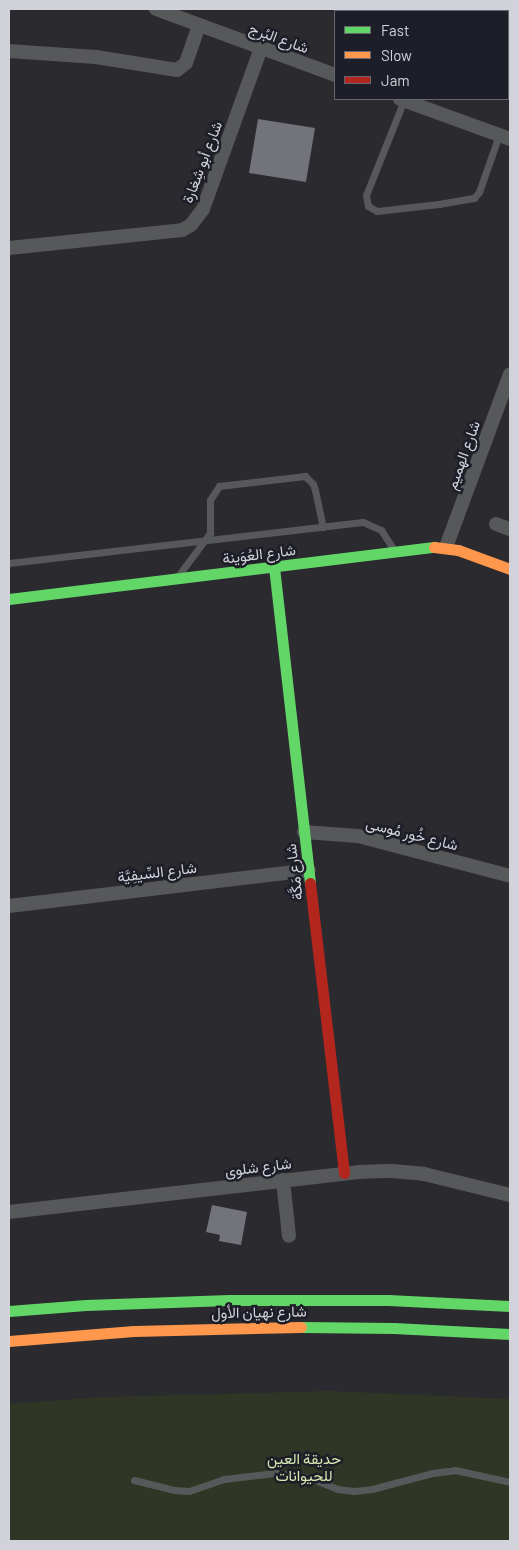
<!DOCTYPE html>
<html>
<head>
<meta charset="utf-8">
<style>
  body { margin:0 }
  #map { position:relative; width:519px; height:1550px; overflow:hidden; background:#2a2a2f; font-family:Barlow,Vazirmatn,sans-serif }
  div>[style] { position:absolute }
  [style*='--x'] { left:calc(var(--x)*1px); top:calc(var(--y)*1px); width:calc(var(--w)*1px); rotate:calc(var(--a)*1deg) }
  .green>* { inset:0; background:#303625 }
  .building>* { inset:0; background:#72737b }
  .lane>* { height:7px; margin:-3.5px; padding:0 3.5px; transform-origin:3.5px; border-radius:3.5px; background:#575859 }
  .street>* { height:14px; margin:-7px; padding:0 7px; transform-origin:7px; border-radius:7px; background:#575859 }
  .fast>* { height:11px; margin:-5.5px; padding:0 5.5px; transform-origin:5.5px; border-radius:5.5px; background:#63d668 }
  .slow>* { height:11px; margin:-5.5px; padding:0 5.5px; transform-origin:5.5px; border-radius:5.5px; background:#ff974d }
  .jam>* { height:11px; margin:-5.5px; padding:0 5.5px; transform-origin:5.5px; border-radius:5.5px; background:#b3261e }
  span { translate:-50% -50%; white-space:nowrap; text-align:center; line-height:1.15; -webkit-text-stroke:5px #1d1e28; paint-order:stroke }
  .street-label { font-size:15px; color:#d2d3da }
  .park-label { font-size:15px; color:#d6e9b2 }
  .frame { position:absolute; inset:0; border:10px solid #d2d3da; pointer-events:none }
  .legend { position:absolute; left:334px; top:10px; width:175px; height:90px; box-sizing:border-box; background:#1d1e28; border:1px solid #65666f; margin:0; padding:6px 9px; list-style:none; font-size:15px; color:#d2d3da }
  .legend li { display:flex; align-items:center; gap:10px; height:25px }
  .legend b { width:25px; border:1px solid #65666f }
</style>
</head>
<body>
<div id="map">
  <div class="green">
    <i style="clip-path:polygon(330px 1391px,510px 1399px,510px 1541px,9px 1541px,9px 1404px,103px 1397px)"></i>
  </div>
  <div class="building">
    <i style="clip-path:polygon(258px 119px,315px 128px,306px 182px,249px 173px)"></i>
    <i style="clip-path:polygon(212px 1205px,247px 1212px,241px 1245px,219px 1241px,220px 1235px,206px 1232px)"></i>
  </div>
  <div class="lane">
    <i style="--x:404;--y:100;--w:102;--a:111.8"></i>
    <i style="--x:366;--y:195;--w:11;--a:80"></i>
    <i style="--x:368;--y:206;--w:10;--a:29"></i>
    <i style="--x:377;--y:211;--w:62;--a:-6.4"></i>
    <i style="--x:439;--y:204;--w:36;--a:-10"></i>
    <i style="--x:474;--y:198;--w:8;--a:-50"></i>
    <i style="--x:479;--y:192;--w:60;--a:-70.7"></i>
    <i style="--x:9;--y:563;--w:356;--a:-6.6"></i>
    <i style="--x:363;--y:522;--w:20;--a:24"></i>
    <i style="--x:381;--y:530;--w:24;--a:57"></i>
    <i style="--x:178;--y:576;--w:54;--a:-53.3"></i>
    <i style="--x:210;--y:533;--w:33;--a:-90"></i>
    <i style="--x:210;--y:500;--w:17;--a:-57"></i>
    <i style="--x:219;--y:486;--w:87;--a:-6.6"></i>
    <i style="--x:305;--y:476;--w:11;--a:45"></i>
    <i style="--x:313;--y:484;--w:6;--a:72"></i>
    <i style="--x:315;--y:490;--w:38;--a:78"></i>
    <i style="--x:134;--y:1480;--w:41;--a:14"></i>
    <i style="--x:174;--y:1490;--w:15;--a:4"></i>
    <i style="--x:189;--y:1491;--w:37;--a:-19"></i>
    <i style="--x:224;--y:1479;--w:51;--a:-6.7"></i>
    <i style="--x:275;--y:1473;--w:33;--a:7"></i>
    <i style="--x:308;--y:1477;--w:32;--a:22"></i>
    <i style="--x:338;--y:1489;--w:16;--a:7"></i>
    <i style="--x:354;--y:1491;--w:18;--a:-6"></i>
    <i style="--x:372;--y:1489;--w:62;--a:-14.9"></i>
    <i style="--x:432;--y:1473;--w:23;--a:-7"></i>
    <i style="--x:455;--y:1470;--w:56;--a:12.3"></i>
  </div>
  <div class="street">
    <i style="--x:156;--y:9;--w:191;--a:20.2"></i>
    <i style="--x:375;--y:11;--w:2;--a:-63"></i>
    <i style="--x:9;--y:51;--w:87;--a:3.9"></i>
    <i style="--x:96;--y:57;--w:82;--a:9.1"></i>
    <i style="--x:177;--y:70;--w:11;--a:-38"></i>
    <i style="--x:186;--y:63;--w:40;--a:-71.1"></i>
    <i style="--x:400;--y:99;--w:117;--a:20"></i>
    <i style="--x:9;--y:248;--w:174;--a:-5.9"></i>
    <i style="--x:182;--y:230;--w:10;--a:-29"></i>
    <i style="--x:191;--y:225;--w:20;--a:-53"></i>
    <i style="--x:203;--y:209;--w:171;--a:-70.2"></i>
    <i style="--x:496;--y:524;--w:15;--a:20"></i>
    <i style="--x:446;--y:547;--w:184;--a:-69.7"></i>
    <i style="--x:304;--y:832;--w:54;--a:4.2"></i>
    <i style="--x:358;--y:836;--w:157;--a:14.7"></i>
    <i style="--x:9;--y:906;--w:302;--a:-6.8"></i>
    <i style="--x:283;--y:1180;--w:56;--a:83.9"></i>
    <i style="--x:9;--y:1212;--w:352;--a:-6.5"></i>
    <i style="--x:359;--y:1172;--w:33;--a:-2"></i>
    <i style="--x:392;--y:1171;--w:32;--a:5"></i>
    <i style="--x:424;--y:1174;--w:89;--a:13.7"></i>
  </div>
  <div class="fast">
    <i style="--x:274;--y:567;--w:318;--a:83.5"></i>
    <i style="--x:9;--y:599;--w:428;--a:-7"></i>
    <i style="--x:9;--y:1311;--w:77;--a:-4.5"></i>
    <i style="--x:86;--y:1305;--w:143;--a:-2"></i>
    <i style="--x:229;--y:1300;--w:159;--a:0"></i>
    <i style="--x:388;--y:1300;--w:122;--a:2.8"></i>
    <i style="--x:301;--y:1327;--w:93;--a:0.6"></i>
    <i style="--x:394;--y:1328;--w:116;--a:3"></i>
  </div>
  <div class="slow">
    <i style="--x:434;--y:547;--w:24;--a:7"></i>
    <i style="--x:458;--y:550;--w:55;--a:20.1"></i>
    <i style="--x:9;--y:1341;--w:125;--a:-4.6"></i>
    <i style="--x:134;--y:1331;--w:167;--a:-1.4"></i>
  </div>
  <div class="jam">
    <i style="--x:310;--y:883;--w:292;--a:83.3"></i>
  </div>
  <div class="street-label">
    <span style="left:279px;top:38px;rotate:20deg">شارع البُرج</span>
    <span style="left:202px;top:162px;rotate:-69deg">شارع أبو شِغارة</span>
    <span style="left:463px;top:455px;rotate:-70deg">شارع الهميم</span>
    <span style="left:259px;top:554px;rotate:-7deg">شارع العُوَينة</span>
    <span style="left:412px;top:834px;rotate:14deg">شارع خُور مُوسى</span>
    <span style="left:157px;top:872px;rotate:-7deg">شارع السِّيفِيَّة</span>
    <span style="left:294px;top:872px;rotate:-97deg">شارع مَكَّة</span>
    <span style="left:258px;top:1167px;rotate:-7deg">شارع شلوى</span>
    <span style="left:259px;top:1312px;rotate:-1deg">شارع نهيان الأول</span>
  </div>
  <div class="park-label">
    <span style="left:304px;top:1467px">حديقة العين<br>للحيوانات</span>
  </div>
  <div class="frame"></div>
  <ul class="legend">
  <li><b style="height:6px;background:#63d668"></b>Fast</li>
  <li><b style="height:6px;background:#ff974d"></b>Slow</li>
  <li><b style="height:6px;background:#b3261e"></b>Jam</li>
  </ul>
</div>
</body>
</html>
